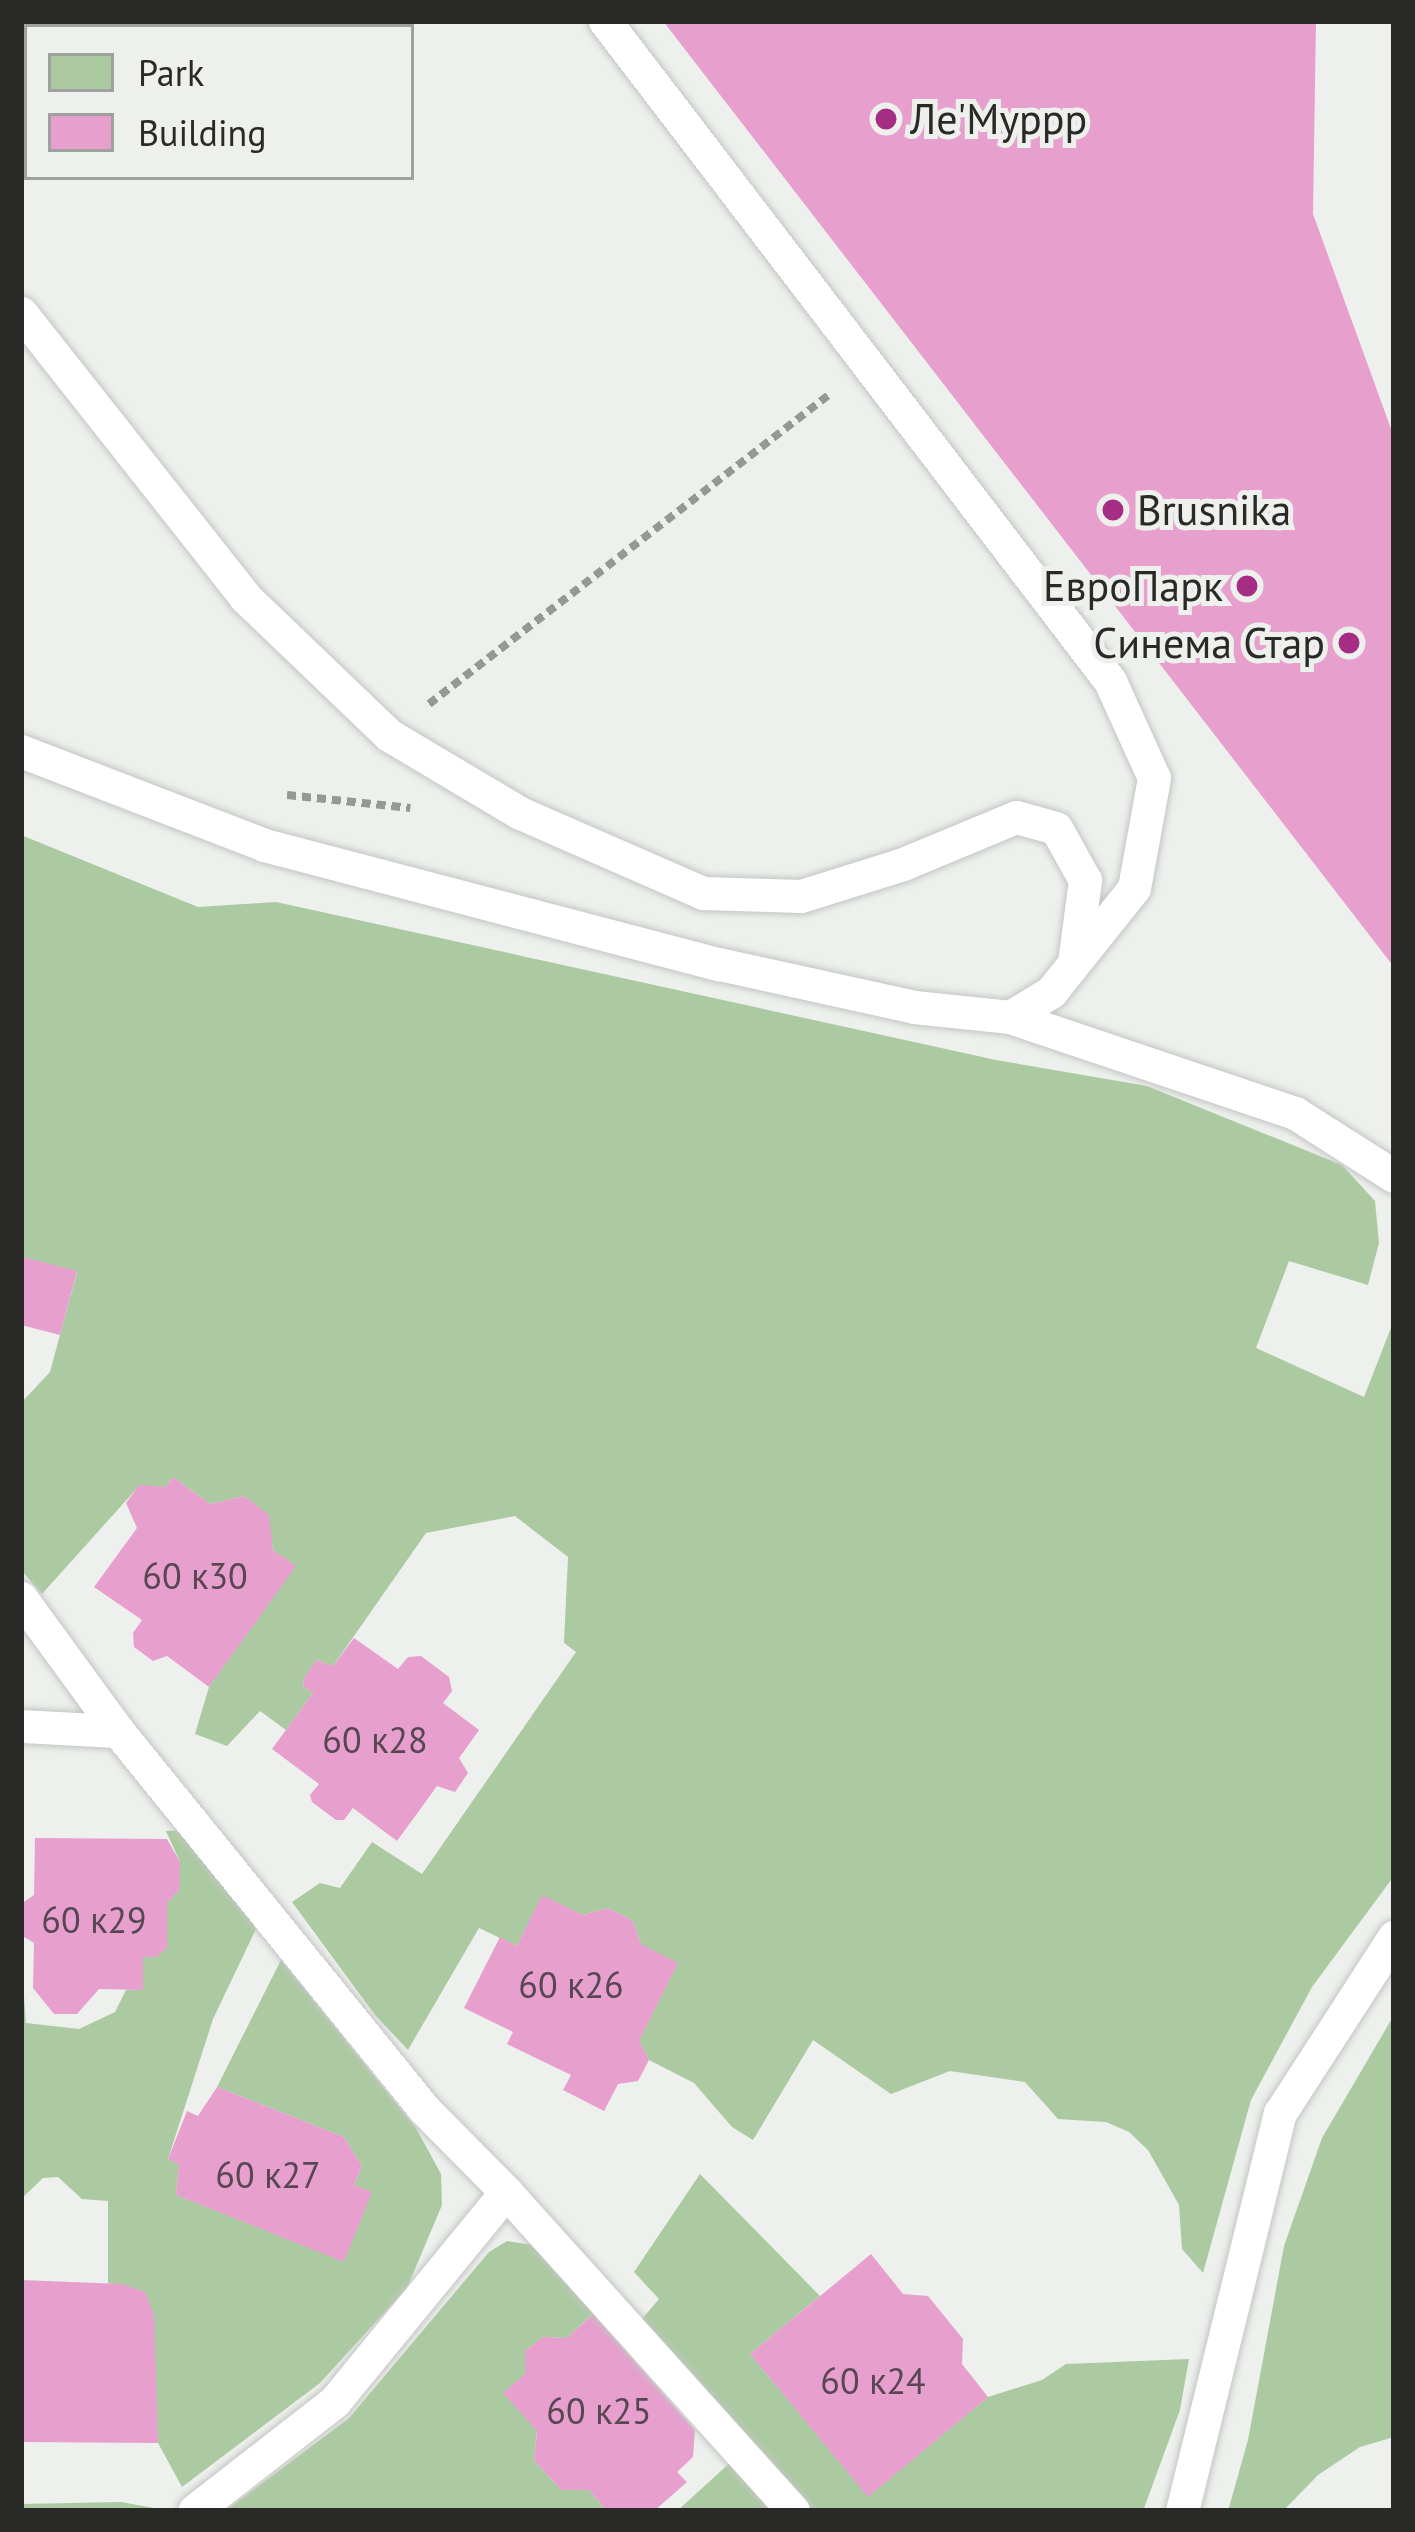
<!DOCTYPE html>
<html>
<head>
<meta charset="utf-8">
<style>
  body { margin:0 }
  #map { position:relative; width:1415px; height:2532px; overflow:hidden; background:#edf0ec; font-family:"PT Sans",sans-serif }
  div>[style] { position:absolute }
  [style*='--x'] { left:calc(var(--x)*1px); top:calc(var(--y)*1px); width:calc(var(--w)*1px); rotate:calc(var(--a)*1deg) }
  .green>* { inset:0; background:#abcaa1 }
  .building>* { inset:0; background:#e79fce }
  .path>* { height:8px; margin-top:-4px; transform-origin:0; background:repeating-linear-gradient(90deg,#959894 0 9px,transparent 0 15px) }
  .roads { filter:drop-shadow(0 0 3px #c3c6c3) drop-shadow(0 0 3px #c3c6c3) }
  .lane>* { height:33px; margin:-16.5px; padding:0 16.5px; transform-origin:16.5px; border-radius:16.5px; background:#fff }
  .dots>* { width:33px; height:33px; translate:-50% -50%; box-sizing:border-box; border:6px solid #edf0ec; border-radius:50% }
  span { translate:-50% -50%; white-space:nowrap; text-align:center; line-height:1.15; -webkit-text-stroke:10px #edf0ec; paint-order:stroke }
  .number-label { font-size:36px; color:#584752 }
  .number-label span { -webkit-text-stroke-width:0 }
  .poi-label { font-size:42px; color:#292a28 }
  .left { translate:0 -50%; text-align:left }
  .right { translate:-100% -50%; text-align:right }
  .frame { position:absolute; inset:0; border:24px solid #292a28; pointer-events:none }
  .legend { position:absolute; left:24px; top:24px; width:390px; height:156px; box-sizing:border-box; background:#edf0ec; border:3px solid #9fa19e; margin:0; padding:15px 21px; list-style:none; font-size:36px; color:#292a28 }
  .legend li { display:flex; align-items:center; gap:24px; height:60px }
  .legend b { width:60px; border:3px solid #9fa19e }
</style>
</head>
<body>
<div id="map">
  <div class="green">
    <i style="clip-path:polygon(21px 835px,198px 907px,276px 902px,996px 1060px,1147px 1086px,1342px 1165px,1375px 1201px,1379px 1243px,1368px 1285px,1289px 1261px,1256px 1348px,1364px 1397px,1394px 1320px,1394px 1876px,1312px 1987px,1251px 2100px,1203px 2273px,1182px 2249px,1179px 2205px,1148px 2150px,1129px 2132px,1106px 2122px,1058px 2119px,1025px 2082px,950px 2071px,891px 2094px,813px 2040px,753px 2140px,732px 2127px,694px 2083px,649px 2060px,639px 2041px,641px 1944px,633px 1921px,608px 1908px,583px 1915px,542px 1896px,517px 1946px,479px 1928px,408px 2050px,375px 2015px,292px 1902px,320px 1883px,340px 1888px,372px 1842px,422px 1874px,576px 1652px,564px 1643px,568px 1557px,515px 1516px,426px 1533px,333px 1666px,316px 1660px,304px 1678px,303px 1686px,313px 1693px,286px 1730px,260px 1711px,227px 1746px,195px 1734px,209px 1687px,295px 1566px,273px 1550px,268px 1515px,244px 1496px,210px 1504px,173px 1477px,166px 1487px,139px 1486px,42px 1594px,21px 1570px,21px 1403px,50px 1372px,77px 1272px,23px 1257px)"></i>
    <i style="clip-path:polygon(200px 1830px,256px 1929px,213px 2019px,168px 2159px,179px 2164px,176px 2195px,344px 2261px,371px 2192px,354px 2185px,362px 2166px,344px 2137px,217px 2087px,281px 1960px,416px 2128px,441px 2174px,442px 2205px,407px 2288px,320px 2383px,182px 2487px,158px 2443px,145px 2292px,108px 2283px,108px 2201px,82px 2199px,58px 2177px,43px 2178px,21px 2199px,21px 1956px,26px 2023px,79px 2029px,115px 2012px,126px 1990px,142px 1989px,143px 1957px,156px 1957px,167px 1947px,167px 1903px,180px 1889px,180px 1862px,166px 1831px)"></i>
    <i style="clip-path:polygon(1394px 2015px,1394px 2437px,1360px 2447px,1318px 2475px,1283px 2511px,1228px 2511px,1248px 2440px,1284px 2246px,1322px 2138px)"></i>
    <i style="clip-path:polygon(700px 2174px,820px 2296px,750px 2354px,868px 2496px,988px 2397px,1042px 2380px,1066px 2364px,1189px 2359px,1180px 2410px,1143px 2511px,812px 2511px,642px 2319px,659px 2299px,634px 2272px)"></i>
    <i style="clip-path:polygon(507px 2241px,533px 2245px,598px 2309px,567px 2338px,543px 2337px,525px 2351px,525px 2374px,504px 2393px,537px 2431px,534px 2460px,561px 2490px,589px 2490px,607px 2511px,225px 2511px,349px 2418px,489px 2252px)"></i>
    <i style="clip-path:polygon(733px 2460px,778px 2511px,677px 2511px)"></i>
    <i style="clip-path:polygon(121px 2502px,154px 2508px,21px 2511px,21px 2504px)"></i>
  </div>
  <div class="building">
    <i style="clip-path:polygon(663px 21px,1316px 21px,1313px 214px,1394px 437px,1394px 967px)"></i>
    <i style="clip-path:polygon(23px 1257px,77px 1271px,60px 1335px,21px 1325px)"></i>
    <i style="clip-path:polygon(173px 1477px,210px 1504px,244px 1496px,269px 1515px,273px 1550px,296px 1566px,209px 1687px,167px 1656px,153px 1661px,134px 1647px,133px 1633px,142px 1620px,94px 1587px,137px 1528px,126px 1503px,139px 1485px,166px 1487px)"></i>
    <i style="clip-path:polygon(354px 1638px,398px 1669px,408px 1657px,421px 1656px,449px 1677px,452px 1691px,443px 1703px,479px 1730px,459px 1758px,468px 1773px,455px 1792px,437px 1786px,397px 1841px,353px 1808px,344px 1820px,336px 1820px,312px 1802px,310px 1795px,319px 1784px,272px 1749px,313px 1693px,303px 1686px,304px 1678px,316px 1660px,333px 1666px)"></i>
    <i style="clip-path:polygon(35px 1838px,167px 1839px,180px 1862px,180px 1889px,167px 1903px,167px 1948px,156px 1957px,143px 1957px,143px 1990px,99px 1989px,77px 2014px,54px 2014px,33px 1988px,34px 1943px,21px 1935px,21px 1904px,34px 1895px)"></i>
    <i style="clip-path:polygon(542px 1895px,583px 1915px,608px 1908px,633px 1921px,641px 1944px,678px 1963px,639px 2041px,649px 2060px,638px 2081px,618px 2084px,604px 2111px,563px 2090px,571px 2075px,507px 2044px,513px 2032px,464px 2008px,500px 1937px,517px 1946px)"></i>
    <i style="clip-path:polygon(217px 2087px,344px 2137px,362px 2166px,354px 2185px,372px 2192px,344px 2262px,176px 2195px,179px 2164px,168px 2159px,187px 2111px,198px 2116px)"></i>
    <i style="clip-path:polygon(871px 2254px,903px 2294px,928px 2296px,963px 2339px,962px 2364px,988px 2397px,868px 2497px,750px 2354px)"></i>
    <i style="clip-path:polygon(21px 2280px,122px 2284px,145px 2292px,154px 2315px,158px 2443px,21px 2442px)"></i>
    <i style="clip-path:polygon(593px 2314px,695px 2430px,693px 2457px,677px 2472px,687px 2482px,654px 2511px,607px 2511px,589px 2490px,561px 2490px,534px 2460px,537px 2431px,503px 2393px,525px 2374px,525px 2351px,543px 2337px,567px 2338px)"></i>
  </div>
  <div class="path">
    <i style="--x:429;--y:704;--w:507;--a:-37.71"></i>
    <i style="--x:287;--y:795;--w:124;--a:6"></i>
  </div>
  <div class="roads">
    <div class="lane">
      <i style="--x:21;--y:313;--w:362;--a:51.7"></i>
      <i style="--x:245;--y:597;--w:199;--a:43.8"></i>
      <i style="--x:389;--y:735;--w:152;--a:30.8"></i>
      <i style="--x:520;--y:813;--w:200;--a:23.6"></i>
      <i style="--x:703;--y:893;--w:98;--a:1.8"></i>
      <i style="--x:801;--y:896;--w:107;--a:-17.4"></i>
      <i style="--x:903;--y:864;--w:122;--a:-22.6"></i>
      <i style="--x:1016;--y:817;--w:41;--a:15.4"></i>
      <i style="--x:1056;--y:828;--w:60;--a:60.9"></i>
      <i style="--x:1085;--y:880;--w:76;--a:97.6"></i>
      <i style="--x:21;--y:751;--w:261;--a:21.1"></i>
      <i style="--x:264;--y:845;--w:470;--a:14.7"></i>
      <i style="--x:719;--y:964;--w:200;--a:12.4"></i>
      <i style="--x:914;--y:1007;--w:97;--a:5.9"></i>
      <i style="--x:1010;--y:1017;--w:48;--a:-31.4"></i>
      <i style="--x:1051;--y:992;--w:133;--a:-51.4"></i>
      <i style="--x:1134;--y:888;--w:112;--a:-79.7"></i>
      <i style="--x:1154;--y:778;--w:107;--a:-114.4"></i>
      <i style="--x:1110;--y:681;--w:831;--a:-127.42"></i>
      <i style="--x:1010;--y:1017;--w:301;--a:18.6"></i>
      <i style="--x:1295;--y:1113;--w:117;--a:32.5"></i>
      <i style="--x:21;--y:1598;--w:165;--a:53.9"></i>
      <i style="--x:118;--y:1731;--w:486;--a:51"></i>
      <i style="--x:424;--y:2109;--w:117;--a:45.3"></i>
      <i style="--x:506;--y:2192;--w:271;--a:129.3"></i>
      <i style="--x:334;--y:2402;--w:177;--a:142.1"></i>
      <i style="--x:21;--y:1726;--w:97;--a:3"></i>
      <i style="--x:506;--y:2192;--w:429;--a:48"></i>
      <i style="--x:1182;--y:2511;--w:410;--a:-76.2"></i>
      <i style="--x:1280;--y:2113;--w:210;--a:-57.1"></i>
    </div>
  </div>
  <div class="dots">
    <i style="left:886px;top:119px;background:#a52d84"></i>
    <i style="left:1113px;top:510px;background:#a52d84"></i>
    <i style="left:1247px;top:586px;background:#a52d84"></i>
    <i style="left:1349px;top:643px;background:#a52d84"></i>
  </div>
  <div class="number-label">
    <span style="left:195px;top:1576px">60 к30</span>
    <span style="left:375px;top:1740px">60 к28</span>
    <span style="left:94px;top:1920px">60 к29</span>
    <span style="left:571px;top:1985px">60 к26</span>
    <span style="left:268px;top:2175px">60 к27</span>
    <span style="left:873px;top:2381px">60 к24</span>
    <span style="left:599px;top:2411px">60 к25</span>
  </div>
  <div class="poi-label">
    <span class="left" style="left:910px;top:119px">Ле'Муррр</span>
    <span class="left" style="left:1137px;top:510px">Brusnika</span>
    <span class="right" style="left:1223px;top:586px">ЕвроПарк</span>
    <span class="right" style="left:1325px;top:643px">Синема Стар</span>
  </div>
  <div class="frame"></div>
  <ul class="legend">
  <li><b style="height:33px;background:#abcaa1"></b>Park</li>
  <li><b style="height:33px;background:#e79fce"></b>Building</li>
  </ul>
</div>
</body>
</html>
